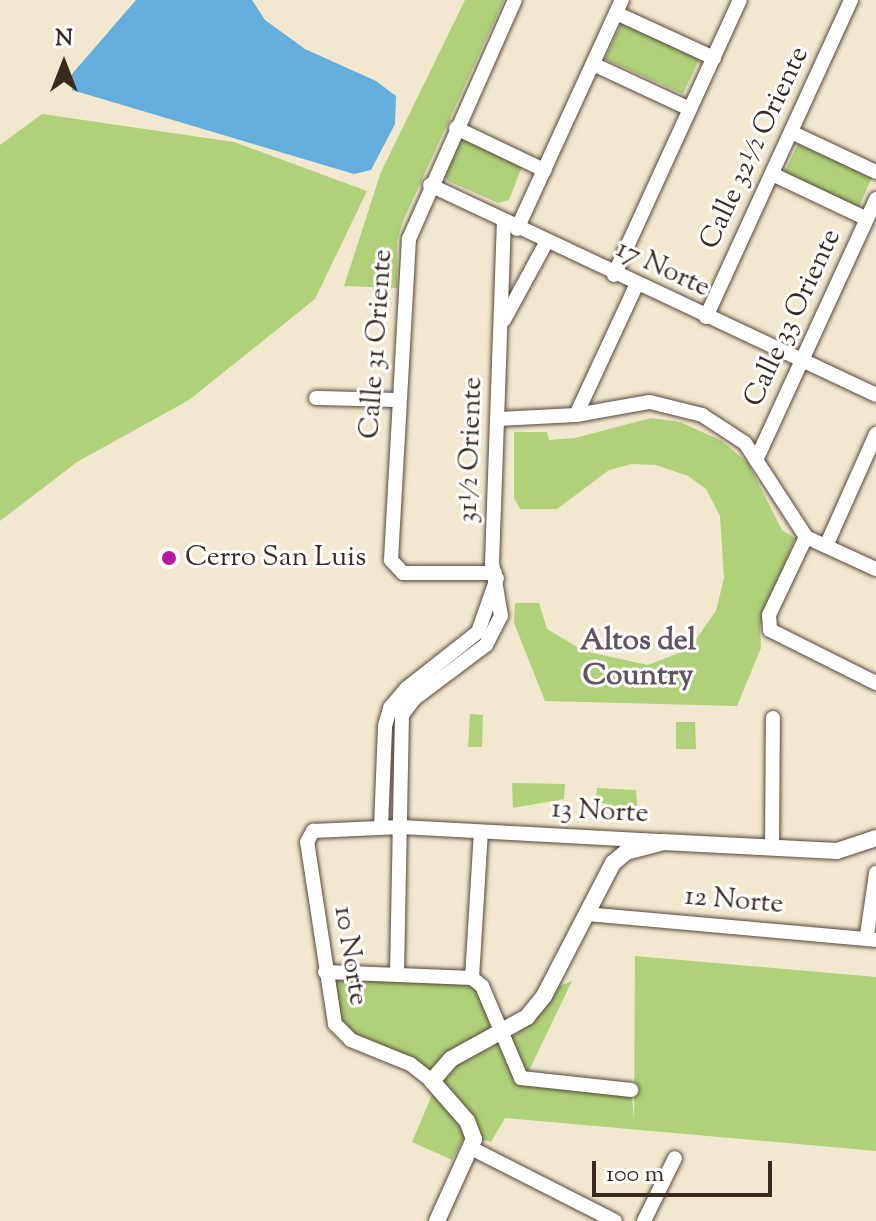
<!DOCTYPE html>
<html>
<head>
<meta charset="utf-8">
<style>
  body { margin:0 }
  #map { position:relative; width:876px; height:1221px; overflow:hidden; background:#f2e8cf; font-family:"Sorts Mill Goudy",serif }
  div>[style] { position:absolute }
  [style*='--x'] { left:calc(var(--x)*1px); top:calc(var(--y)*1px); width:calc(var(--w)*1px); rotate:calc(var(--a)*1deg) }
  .green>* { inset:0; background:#afd17a }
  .water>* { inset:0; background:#63aedc }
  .roads { filter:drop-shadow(0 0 2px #564639) drop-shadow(0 0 2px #564639) }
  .minor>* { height:14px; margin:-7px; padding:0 7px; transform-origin:7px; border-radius:7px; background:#fff }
  .tertiary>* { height:16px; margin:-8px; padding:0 8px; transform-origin:8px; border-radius:8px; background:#fff }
  .dots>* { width:22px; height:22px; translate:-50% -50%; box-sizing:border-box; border:4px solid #fff; border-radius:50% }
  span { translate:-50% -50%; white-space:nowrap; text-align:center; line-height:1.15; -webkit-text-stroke:6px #fff; paint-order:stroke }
  .street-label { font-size:28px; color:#3b2a1e }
  .poi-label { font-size:28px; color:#3b2a1e }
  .left { translate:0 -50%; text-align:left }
  .neighbourhood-label { font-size:30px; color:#65525f; font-weight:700 }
  .north { position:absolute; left:24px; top:24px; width:80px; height:80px; -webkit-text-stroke:6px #fff; paint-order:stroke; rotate:0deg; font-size:22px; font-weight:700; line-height:32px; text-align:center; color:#3b2a1e }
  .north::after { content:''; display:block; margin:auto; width:28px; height:36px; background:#3b2a1e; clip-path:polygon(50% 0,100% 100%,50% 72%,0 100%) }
  .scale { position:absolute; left:592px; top:1161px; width:180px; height:36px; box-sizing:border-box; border:4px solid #3b2a1e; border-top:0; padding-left:10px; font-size:24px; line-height:28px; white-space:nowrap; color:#3b2a1e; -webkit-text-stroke:6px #fff; paint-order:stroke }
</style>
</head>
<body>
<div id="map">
  <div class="green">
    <i style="clip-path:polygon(465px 0,504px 0,403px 221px,397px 241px,397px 288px,344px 286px,381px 172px)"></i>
    <i style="clip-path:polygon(623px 20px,701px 56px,683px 94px,605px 59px)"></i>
    <i style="clip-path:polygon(42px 114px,234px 142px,367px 191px,315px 299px,189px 400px,77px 462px,0 521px,0 145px)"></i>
    <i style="clip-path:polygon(460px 136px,523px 164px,509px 200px,498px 203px,448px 181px,441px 170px)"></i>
    <i style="clip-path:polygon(798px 144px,872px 177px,858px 209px,784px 173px)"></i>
    <i style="clip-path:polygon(651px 418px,680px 422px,722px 441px,748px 463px,782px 530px,795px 538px,760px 626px,761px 648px,737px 706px,545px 701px,514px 623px,515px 603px,539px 603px,547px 629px,584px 651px,648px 665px,689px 649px,716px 611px,724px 578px,720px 516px,706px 489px,688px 476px,656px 465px,632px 464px,609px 470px,557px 509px,520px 509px,514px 498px,514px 432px,547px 432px,549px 440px,575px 438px)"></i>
    <i style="clip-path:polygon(470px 714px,483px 715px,482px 747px,468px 747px)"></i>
    <i style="clip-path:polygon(676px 722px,695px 722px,696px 749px,676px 749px)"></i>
    <i style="clip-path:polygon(512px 783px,565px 784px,564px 799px,513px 808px)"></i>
    <i style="clip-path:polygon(597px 788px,636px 790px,638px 814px,596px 801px)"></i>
    <i style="clip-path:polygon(635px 956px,876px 977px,876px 1151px,505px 1118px,491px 1142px,466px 1134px,452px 1160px,412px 1142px,432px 1095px,427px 1090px,439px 1075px,518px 1033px,544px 1009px,559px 986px,572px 981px,523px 1083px,632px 1095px,634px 1120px)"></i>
    <i style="clip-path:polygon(330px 976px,471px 982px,479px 990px,495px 1031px,431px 1075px,344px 1030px,334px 1010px)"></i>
  </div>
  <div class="water">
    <i style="clip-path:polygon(136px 0,252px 0,265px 20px,305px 49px,376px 81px,396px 96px,395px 124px,371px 170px,354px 174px,72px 90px,72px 74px)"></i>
  </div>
  <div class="roads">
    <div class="minor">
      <i style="--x:616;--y:13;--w:108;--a:24.7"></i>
      <i style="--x:593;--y:64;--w:107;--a:24.9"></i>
      <i style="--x:456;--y:128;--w:98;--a:25.5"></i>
      <i style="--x:791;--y:132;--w:94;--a:25.2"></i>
      <i style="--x:772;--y:174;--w:105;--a:25.3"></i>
      <i style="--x:430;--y:185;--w:493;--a:25.2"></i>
      <i style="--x:517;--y:229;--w:252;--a:-65.4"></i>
      <i style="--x:614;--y:275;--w:302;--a:-65.4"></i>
      <i style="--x:706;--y:317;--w:349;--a:-65.4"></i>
      <i style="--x:504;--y:320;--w:88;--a:-61.4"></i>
      <i style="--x:316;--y:398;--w:83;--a:1.4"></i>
      <i style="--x:576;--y:415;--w:142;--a:-65.1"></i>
      <i style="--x:498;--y:419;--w:78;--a:-2.9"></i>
      <i style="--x:576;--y:415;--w:75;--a:-10"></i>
      <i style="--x:650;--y:402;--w:54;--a:14"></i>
      <i style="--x:702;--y:415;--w:51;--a:33.1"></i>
      <i style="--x:745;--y:443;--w:112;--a:57"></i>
      <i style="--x:806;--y:537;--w:77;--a:24.6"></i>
      <i style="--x:757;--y:458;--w:285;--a:-65.3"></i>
      <i style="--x:806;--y:537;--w:86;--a:115.4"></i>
      <i style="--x:769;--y:615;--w:15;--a:86"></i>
      <i style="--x:770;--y:630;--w:119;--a:26.6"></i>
      <i style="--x:826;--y:546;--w:123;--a:-65.9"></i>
      <i style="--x:495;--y:573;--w:92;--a:180"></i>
      <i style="--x:403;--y:573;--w:18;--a:-133"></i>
      <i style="--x:391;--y:560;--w:322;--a:-86.8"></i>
      <i style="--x:409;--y:239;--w:261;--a:-66.1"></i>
      <i style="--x:381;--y:827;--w:101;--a:-87.7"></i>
      <i style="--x:385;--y:726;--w:19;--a:-74"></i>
      <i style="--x:390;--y:708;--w:26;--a:-50"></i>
      <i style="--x:407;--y:688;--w:90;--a:-38.3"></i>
      <i style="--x:478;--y:632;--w:57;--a:-70.6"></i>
      <i style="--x:772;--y:848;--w:130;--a:-89.6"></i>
      <i style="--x:586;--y:914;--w:291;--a:5.1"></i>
      <i style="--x:867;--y:935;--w:63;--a:-81.7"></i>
      <i style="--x:325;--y:972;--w:147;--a:2.3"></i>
      <i style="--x:472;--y:978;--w:13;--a:39"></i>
      <i style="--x:482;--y:986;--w:100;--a:67"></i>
      <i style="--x:521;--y:1078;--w:111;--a:6.2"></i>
      <i style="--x:397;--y:974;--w:259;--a:-88.9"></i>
      <i style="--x:402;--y:715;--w:20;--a:-53"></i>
      <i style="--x:414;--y:699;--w:90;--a:-36.9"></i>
      <i style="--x:486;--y:645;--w:33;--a:-63"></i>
      <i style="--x:501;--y:616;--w:54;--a:-99.6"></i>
      <i style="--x:492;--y:563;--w:341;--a:-88"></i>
      <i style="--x:472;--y:978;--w:146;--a:-86.5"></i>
      <i style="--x:432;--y:1081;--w:28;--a:-142"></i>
      <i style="--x:410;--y:1064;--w:64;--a:-157.9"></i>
      <i style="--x:351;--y:1040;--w:23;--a:-135"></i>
      <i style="--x:335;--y:1024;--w:184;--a:-98.7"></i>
      <i style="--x:307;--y:842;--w:13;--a:-61"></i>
      <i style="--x:313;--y:831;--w:88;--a:-2.6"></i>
      <i style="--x:401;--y:827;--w:258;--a:3.1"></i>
      <i style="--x:473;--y:1149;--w:159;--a:26.9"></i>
      <i style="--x:644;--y:1221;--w:70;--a:-63.8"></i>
    </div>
    <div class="tertiary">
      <i style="--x:437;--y:1221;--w:90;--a:-65.7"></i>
      <i style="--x:474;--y:1139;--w:19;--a:-111"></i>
      <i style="--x:467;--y:1121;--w:53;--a:-131.2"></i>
      <i style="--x:432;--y:1081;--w:29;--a:-49"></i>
      <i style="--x:451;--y:1059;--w:87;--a:-28.9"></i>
      <i style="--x:527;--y:1017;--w:27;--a:-51"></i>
      <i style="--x:544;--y:996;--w:150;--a:-62.6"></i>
      <i style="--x:613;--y:863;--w:17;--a:-40"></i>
      <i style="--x:626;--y:852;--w:38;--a:-15"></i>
      <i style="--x:663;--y:842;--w:174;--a:3"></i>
      <i style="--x:837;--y:851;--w:41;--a:-18.4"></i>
    </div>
  </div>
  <div class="dots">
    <i style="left:169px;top:558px;background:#b5179e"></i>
  </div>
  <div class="street-label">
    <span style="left:755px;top:148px;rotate:-65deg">Calle 32½ Oriente</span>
    <span style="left:663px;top:269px;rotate:25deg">17 Norte</span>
    <span style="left:793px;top:318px;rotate:-65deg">Calle 33 Oriente</span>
    <span style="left:377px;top:344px;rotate:-86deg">Calle 31 Oriente</span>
    <span style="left:471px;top:450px;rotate:-88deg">31½ Oriente</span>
    <span style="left:600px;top:812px;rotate:3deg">13 Norte</span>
    <span style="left:734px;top:901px;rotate:5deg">12 Norte</span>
    <span style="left:350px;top:956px;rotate:81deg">10 Norte</span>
  </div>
  <div class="poi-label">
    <span class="left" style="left:185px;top:558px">Cerro San Luis</span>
  </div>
  <div class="neighbourhood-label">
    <span style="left:638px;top:659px">Altos del<br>Country</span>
  </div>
  <div class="north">N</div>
  <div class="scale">100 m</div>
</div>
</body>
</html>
